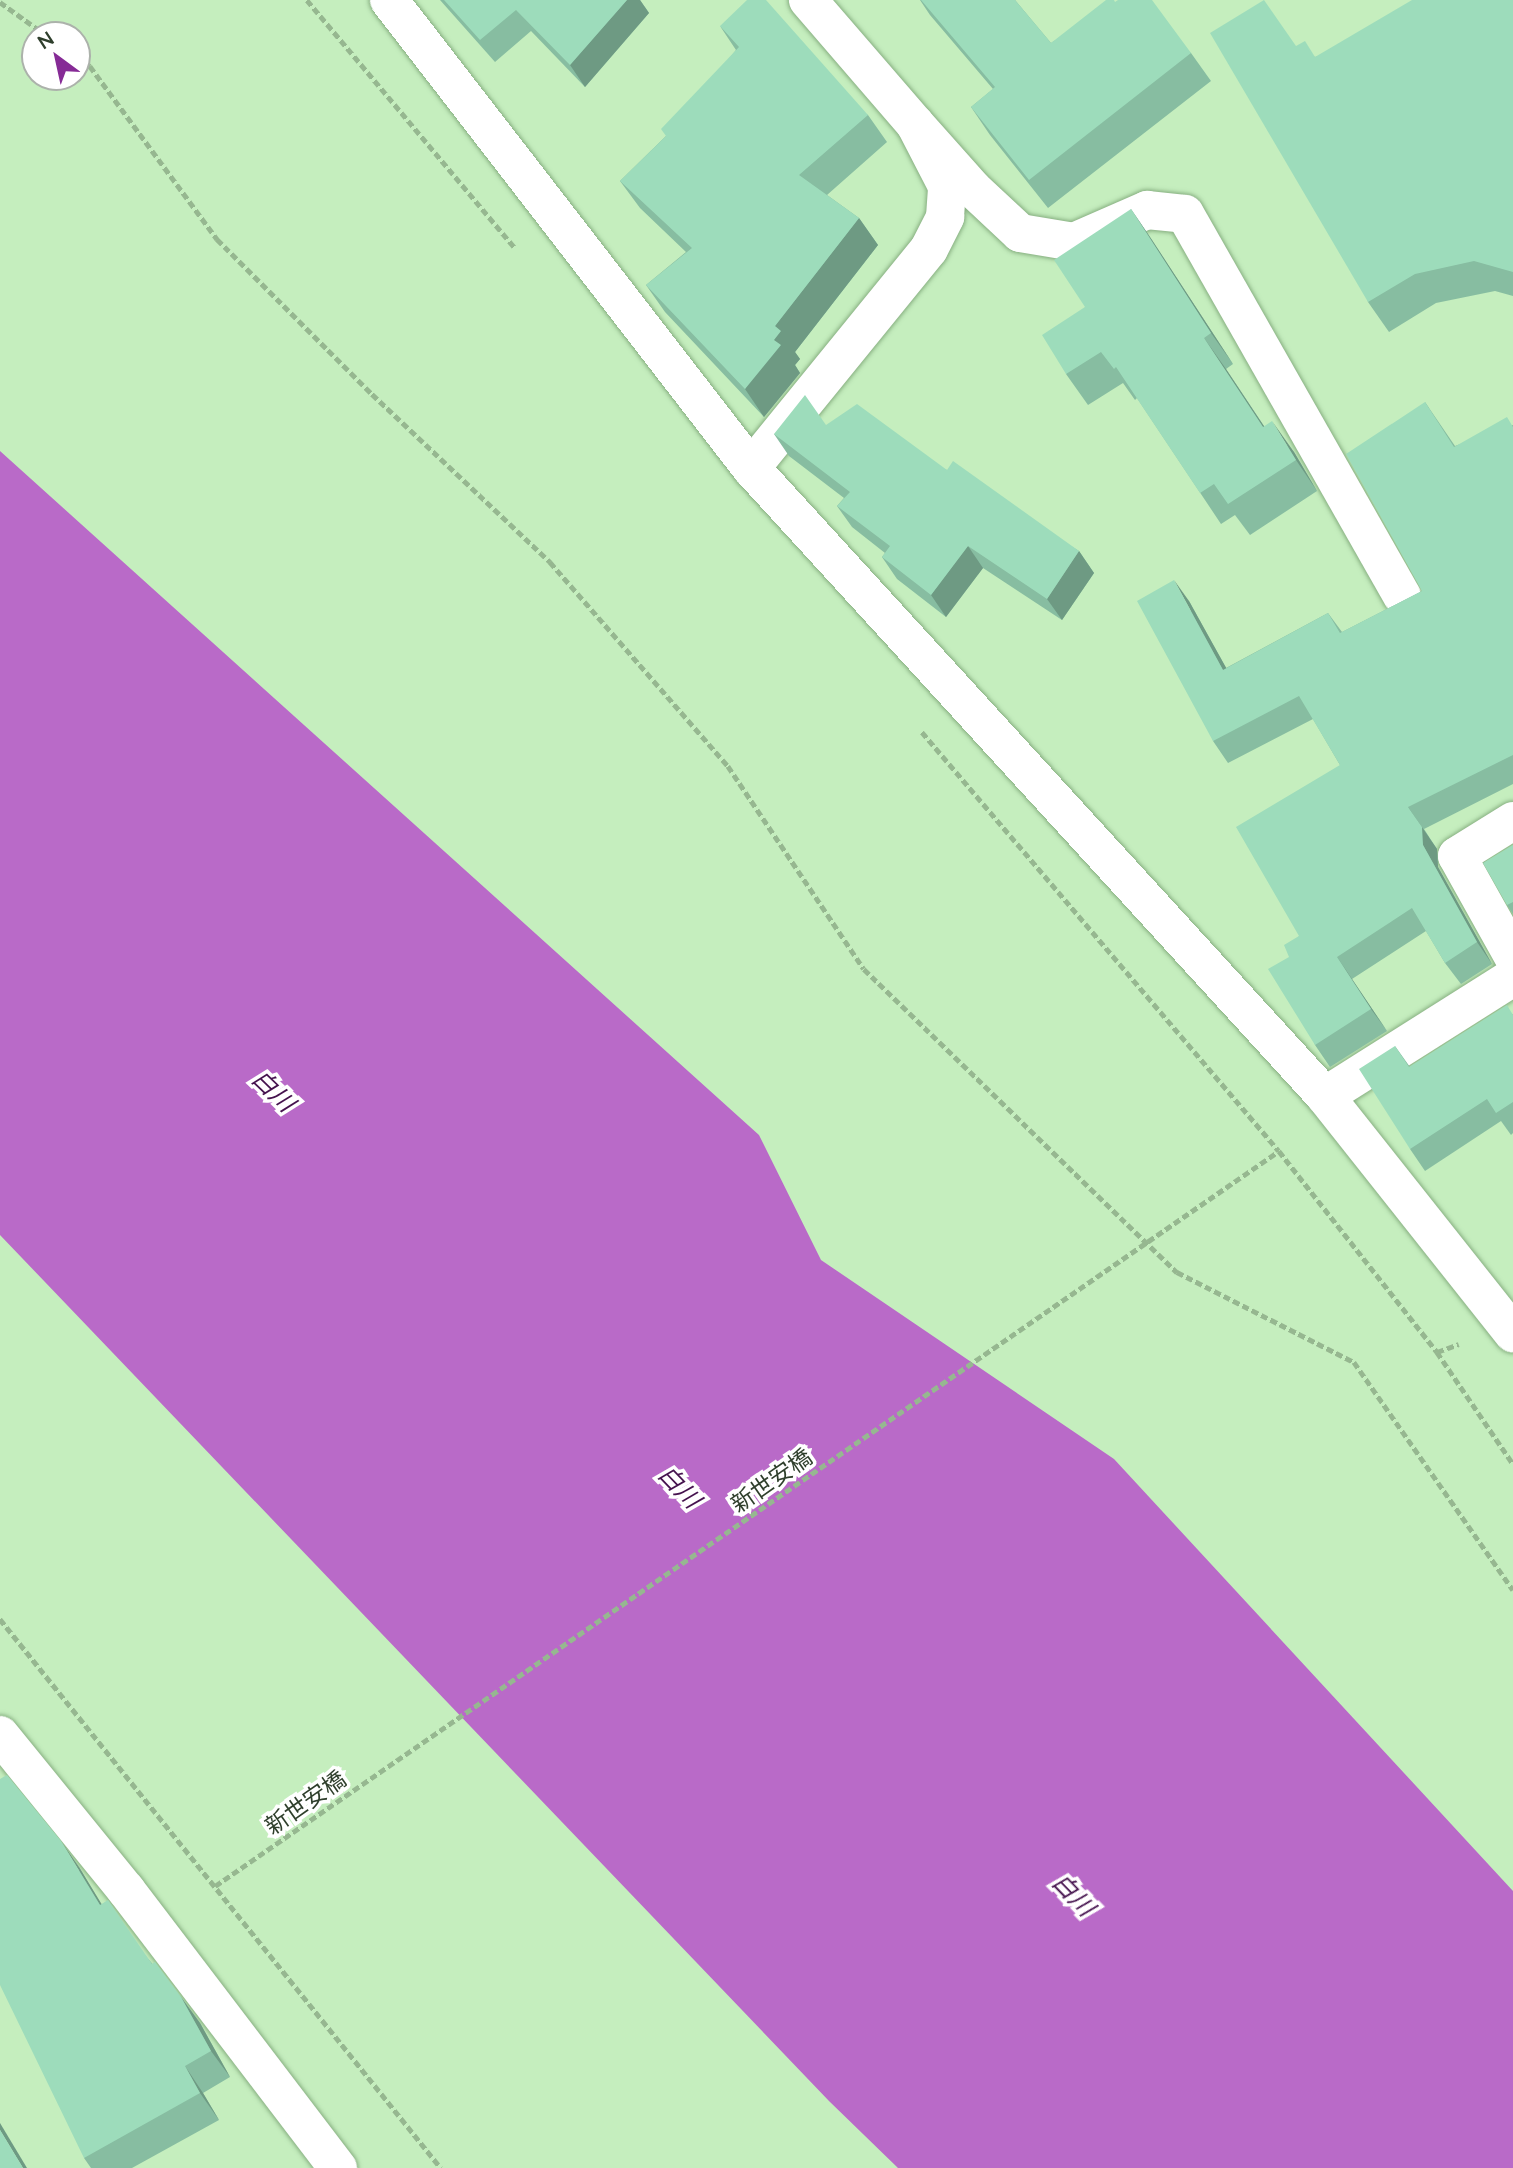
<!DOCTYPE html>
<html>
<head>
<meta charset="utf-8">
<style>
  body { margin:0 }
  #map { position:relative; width:1513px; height:2168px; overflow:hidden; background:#c5eebe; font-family:Lato,"Noto Sans JP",sans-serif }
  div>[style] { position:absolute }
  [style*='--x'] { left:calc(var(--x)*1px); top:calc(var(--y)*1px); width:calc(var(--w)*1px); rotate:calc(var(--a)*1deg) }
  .water>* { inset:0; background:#b96ac8 }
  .path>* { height:4.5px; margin-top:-2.25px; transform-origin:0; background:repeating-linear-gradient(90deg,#96b790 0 7px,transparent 0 10.5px) }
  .roads { filter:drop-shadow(0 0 2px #87af81) drop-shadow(0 0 2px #87af81) }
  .minor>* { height:38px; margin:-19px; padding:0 19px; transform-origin:19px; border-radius:19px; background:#fff }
  .path-bridge>* { height:4.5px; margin-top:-2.25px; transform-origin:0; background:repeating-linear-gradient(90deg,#96b790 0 7px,transparent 0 10.5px) }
  .wall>* { inset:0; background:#87bda1 }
  .shaded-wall>* { inset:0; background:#6e9a83 }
  .building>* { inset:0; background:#9ddcbb }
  span { translate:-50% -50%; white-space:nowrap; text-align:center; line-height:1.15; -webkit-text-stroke:7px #fff; paint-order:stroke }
  .street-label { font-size:23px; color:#2f3f2c }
  .water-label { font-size:24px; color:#45124e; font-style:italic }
  .north { position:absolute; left:21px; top:21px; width:70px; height:70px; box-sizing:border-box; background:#fff; border:2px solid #acb2ab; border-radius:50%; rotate:327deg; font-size:19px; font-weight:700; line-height:28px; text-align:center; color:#2f3f2c }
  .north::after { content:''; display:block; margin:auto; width:24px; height:32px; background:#862b96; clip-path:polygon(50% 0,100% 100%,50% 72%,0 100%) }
</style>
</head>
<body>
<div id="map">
  <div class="water">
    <i style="clip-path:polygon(0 451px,759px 1135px,821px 1260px,1114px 1459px,1513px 1891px,1513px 2168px,898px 2168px,829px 2101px,0 1235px)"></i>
  </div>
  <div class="path">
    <i style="--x:307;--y:0;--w:324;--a:50"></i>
    <i style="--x:0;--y:2;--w:57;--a:35.7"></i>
    <i style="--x:77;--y:57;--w:16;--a:35"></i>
    <i style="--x:90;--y:66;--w:215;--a:53.7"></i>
    <i style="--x:217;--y:239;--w:219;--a:45"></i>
    <i style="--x:372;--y:394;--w:245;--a:43.3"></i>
    <i style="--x:550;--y:562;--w:271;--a:48.9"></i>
    <i style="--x:728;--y:766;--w:244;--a:56.2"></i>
    <i style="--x:864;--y:969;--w:436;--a:44.1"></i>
    <i style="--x:1177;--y:1272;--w:199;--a:27"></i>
    <i style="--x:1354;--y:1362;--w:278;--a:55.1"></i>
    <i style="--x:922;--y:732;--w:550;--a:49.57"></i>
    <i style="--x:1279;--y:1151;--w:256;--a:51.8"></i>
    <i style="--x:1437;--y:1352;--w:135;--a:55.8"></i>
    <i style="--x:1437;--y:1352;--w:23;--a:-20"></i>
    <i style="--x:0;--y:1619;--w:704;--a:51.23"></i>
  </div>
  <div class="roads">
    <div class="minor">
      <i style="--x:389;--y:0;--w:592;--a:52.28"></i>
      <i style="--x:751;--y:468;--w:851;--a:47.57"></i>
      <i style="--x:1325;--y:1096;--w:303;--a:51.6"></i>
      <i style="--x:915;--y:124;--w:87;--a:48.3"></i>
      <i style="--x:973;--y:189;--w:64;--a:43.1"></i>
      <i style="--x:1020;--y:233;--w:55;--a:9.5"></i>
      <i style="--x:1074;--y:242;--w:80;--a:-23.7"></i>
      <i style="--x:1147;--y:210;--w:38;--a:6"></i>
      <i style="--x:1185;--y:214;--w:439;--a:60.4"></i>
      <i style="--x:751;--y:468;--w:282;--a:-50.9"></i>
      <i style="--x:929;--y:249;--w:36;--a:-63"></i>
      <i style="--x:945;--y:217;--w:31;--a:-86"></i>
      <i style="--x:947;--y:186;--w:70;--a:-117.3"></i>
      <i style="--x:915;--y:124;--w:164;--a:-130.8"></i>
      <i style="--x:1513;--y:821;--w:66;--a:148"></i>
      <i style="--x:1457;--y:856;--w:115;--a:60.8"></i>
      <i style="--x:1325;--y:1096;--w:222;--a:-32.3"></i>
      <i style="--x:0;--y:1735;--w:200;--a:50.9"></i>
      <i style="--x:126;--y:1890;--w:350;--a:52.7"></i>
    </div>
  </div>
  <div class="path-bridge">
    <i style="--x:215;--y:1886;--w:1293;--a:-34.64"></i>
  </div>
  <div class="wall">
    <i style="clip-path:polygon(440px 0,640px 0,649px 13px,585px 87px,531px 31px,495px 62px)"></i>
    <i style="clip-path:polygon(920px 0,1015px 0,1051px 43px,1115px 2px,1191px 53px,1211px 81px,1048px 208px,990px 135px,971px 107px,993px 89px,930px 15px)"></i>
    <i style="clip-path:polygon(1513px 0,1513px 296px,1495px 291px,1436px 303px,1389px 332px,1368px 302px,1296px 46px,1315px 57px)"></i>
    <i style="clip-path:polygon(720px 26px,868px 115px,887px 142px,827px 195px,859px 218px,878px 245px,795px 352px,800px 359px,795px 365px,800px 373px,764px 417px,665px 312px,646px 285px,686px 252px,640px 208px,620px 181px,666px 136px,736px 50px)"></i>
    <i style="clip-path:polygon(1131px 209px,1152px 240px,1233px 364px,1226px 369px,1264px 426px,1294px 452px,1317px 491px,1250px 535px,1235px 515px,1221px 524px,1137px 398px,1135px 400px,1123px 383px,1088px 405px,1066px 374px,1085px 307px)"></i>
    <i style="clip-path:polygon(1425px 402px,1455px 446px,1513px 425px,1513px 784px,1424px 829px,1437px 849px,1438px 867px,1492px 964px,1461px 984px,1445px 963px,1426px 931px,1352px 979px,1387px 1031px,1330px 1067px,1315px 1045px,1289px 957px,1299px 936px,1340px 765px,1313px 719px,1228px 763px,1213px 741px,1189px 601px,1226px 668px,1328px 613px,1342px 632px,1422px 591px)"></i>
    <i style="clip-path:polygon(826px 425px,947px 470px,1079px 551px,1094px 573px,1062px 620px,983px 568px,946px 617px,897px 579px,882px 557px,885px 553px,852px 527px,837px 506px,844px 498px,789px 456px,774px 434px)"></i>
    <i style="clip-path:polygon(1513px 845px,1513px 914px,1507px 905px)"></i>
    <i style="clip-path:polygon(1513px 1014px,1513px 1133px,1511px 1135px,1501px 1121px,1425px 1171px,1410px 1149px,1395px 1046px,1410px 1067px)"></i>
    <i style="clip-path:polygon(79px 1867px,101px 1904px,181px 1997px,200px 2023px,230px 2077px,203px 2093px,219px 2120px,132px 2168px,91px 2168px,84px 2158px)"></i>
  </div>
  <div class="shaded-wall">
    <i style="clip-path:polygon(627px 0,640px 0,649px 13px,585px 87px,570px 65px)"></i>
    <i style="clip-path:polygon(1131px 209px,1152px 240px,1233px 364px,1211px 333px)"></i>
    <i style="clip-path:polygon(859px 218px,878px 245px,795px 352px,800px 359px,795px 365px,800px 373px,764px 417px,745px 389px,774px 340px,775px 326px)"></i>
    <i style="clip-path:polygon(1204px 338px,1226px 369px,1285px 458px,1263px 427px)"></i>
    <i style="clip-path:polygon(1272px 421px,1294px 452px,1317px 491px,1296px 460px)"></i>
    <i style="clip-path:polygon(968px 546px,983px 568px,946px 617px,931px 595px)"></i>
    <i style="clip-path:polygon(1079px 551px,1094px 573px,1062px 620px,1047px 599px)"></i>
    <i style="clip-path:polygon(1174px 580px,1189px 601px,1239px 691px,1223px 670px)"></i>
    <i style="clip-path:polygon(1408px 807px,1437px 849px,1438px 867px,1492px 964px,1477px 942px,1423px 845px)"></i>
    <i style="clip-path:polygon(1337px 957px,1352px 979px,1387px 1031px,1371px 1009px)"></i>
    <i style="clip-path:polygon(61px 1841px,79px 1867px,118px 1931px,100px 1905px)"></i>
    <i style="clip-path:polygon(181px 1997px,200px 2023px,230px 2077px,211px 2051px)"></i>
    <i style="clip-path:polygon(185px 2066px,203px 2093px,219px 2120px,200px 2093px)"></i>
    <i style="clip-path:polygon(0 2123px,27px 2168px,23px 2168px,0 2130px)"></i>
  </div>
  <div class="building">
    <i style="clip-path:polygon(444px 0,627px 0,570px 65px,516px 10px,480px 40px)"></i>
    <i style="clip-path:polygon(747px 0,766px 0,868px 115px,799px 175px,859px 218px,775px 326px,781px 331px,774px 340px,781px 345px,745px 389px,646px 285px,692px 248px,620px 181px,666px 136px,661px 129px,739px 47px,720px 26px)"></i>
    <i style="clip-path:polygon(921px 0,1015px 0,1051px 43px,1106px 0,1114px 0,1115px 2px,1118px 0,1152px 0,1191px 53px,1029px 180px,971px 107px,995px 87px)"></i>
    <i style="clip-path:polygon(1264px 0,1296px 46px,1305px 41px,1315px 57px,1412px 0,1513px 0,1513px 272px,1474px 261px,1415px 274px,1368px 302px,1210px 33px)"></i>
    <i style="clip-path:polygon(1131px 209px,1211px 333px,1204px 338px,1263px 427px,1272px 421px,1296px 460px,1228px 504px,1214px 484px,1200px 493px,1116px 367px,1114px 369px,1101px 352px,1066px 374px,1042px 335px,1085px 307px,1054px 260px)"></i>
    <i style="clip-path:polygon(805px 395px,826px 425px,857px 404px,947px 470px,953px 461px,1079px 551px,1047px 599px,968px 546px,931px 595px,882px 557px,890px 546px,837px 506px,850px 492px,774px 434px)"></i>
    <i style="clip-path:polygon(1425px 402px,1454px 447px,1507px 417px,1513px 427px,1513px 755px,1408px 807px,1422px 827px,1423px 845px,1477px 942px,1445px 963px,1412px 908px,1337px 957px,1371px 1009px,1315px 1045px,1268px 969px,1289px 957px,1284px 945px,1299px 936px,1236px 827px,1340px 765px,1299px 696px,1213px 741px,1137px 601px,1174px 580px,1223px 670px,1328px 613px,1340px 633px,1422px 591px,1346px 454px)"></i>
    <i style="clip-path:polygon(1513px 845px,1513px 902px,1507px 905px,1483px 863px)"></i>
    <i style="clip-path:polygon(1507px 1005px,1513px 1015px,1513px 1102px,1496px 1113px,1487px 1099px,1410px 1149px,1359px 1069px,1395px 1046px,1409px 1067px)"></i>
    <i style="clip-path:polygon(7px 1775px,61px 1841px,100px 1905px,108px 1900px,152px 1964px,155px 1962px,181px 1997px,211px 2051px,185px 2066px,200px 2093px,84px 2158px,0 1985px,0 1779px)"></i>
    <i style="clip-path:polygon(0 2130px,23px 2168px,0 2168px)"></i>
  </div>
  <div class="street-label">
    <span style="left:771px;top:1480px;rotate:-35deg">新世安橋</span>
    <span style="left:305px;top:1802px;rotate:-35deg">新世安橋</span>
  </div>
  <div class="water-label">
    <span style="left:274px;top:1090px;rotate:44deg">白川</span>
    <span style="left:680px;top:1486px;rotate:46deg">白川</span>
    <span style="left:1074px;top:1894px;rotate:46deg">白川</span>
  </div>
  <div class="north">N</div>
</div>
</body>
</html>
